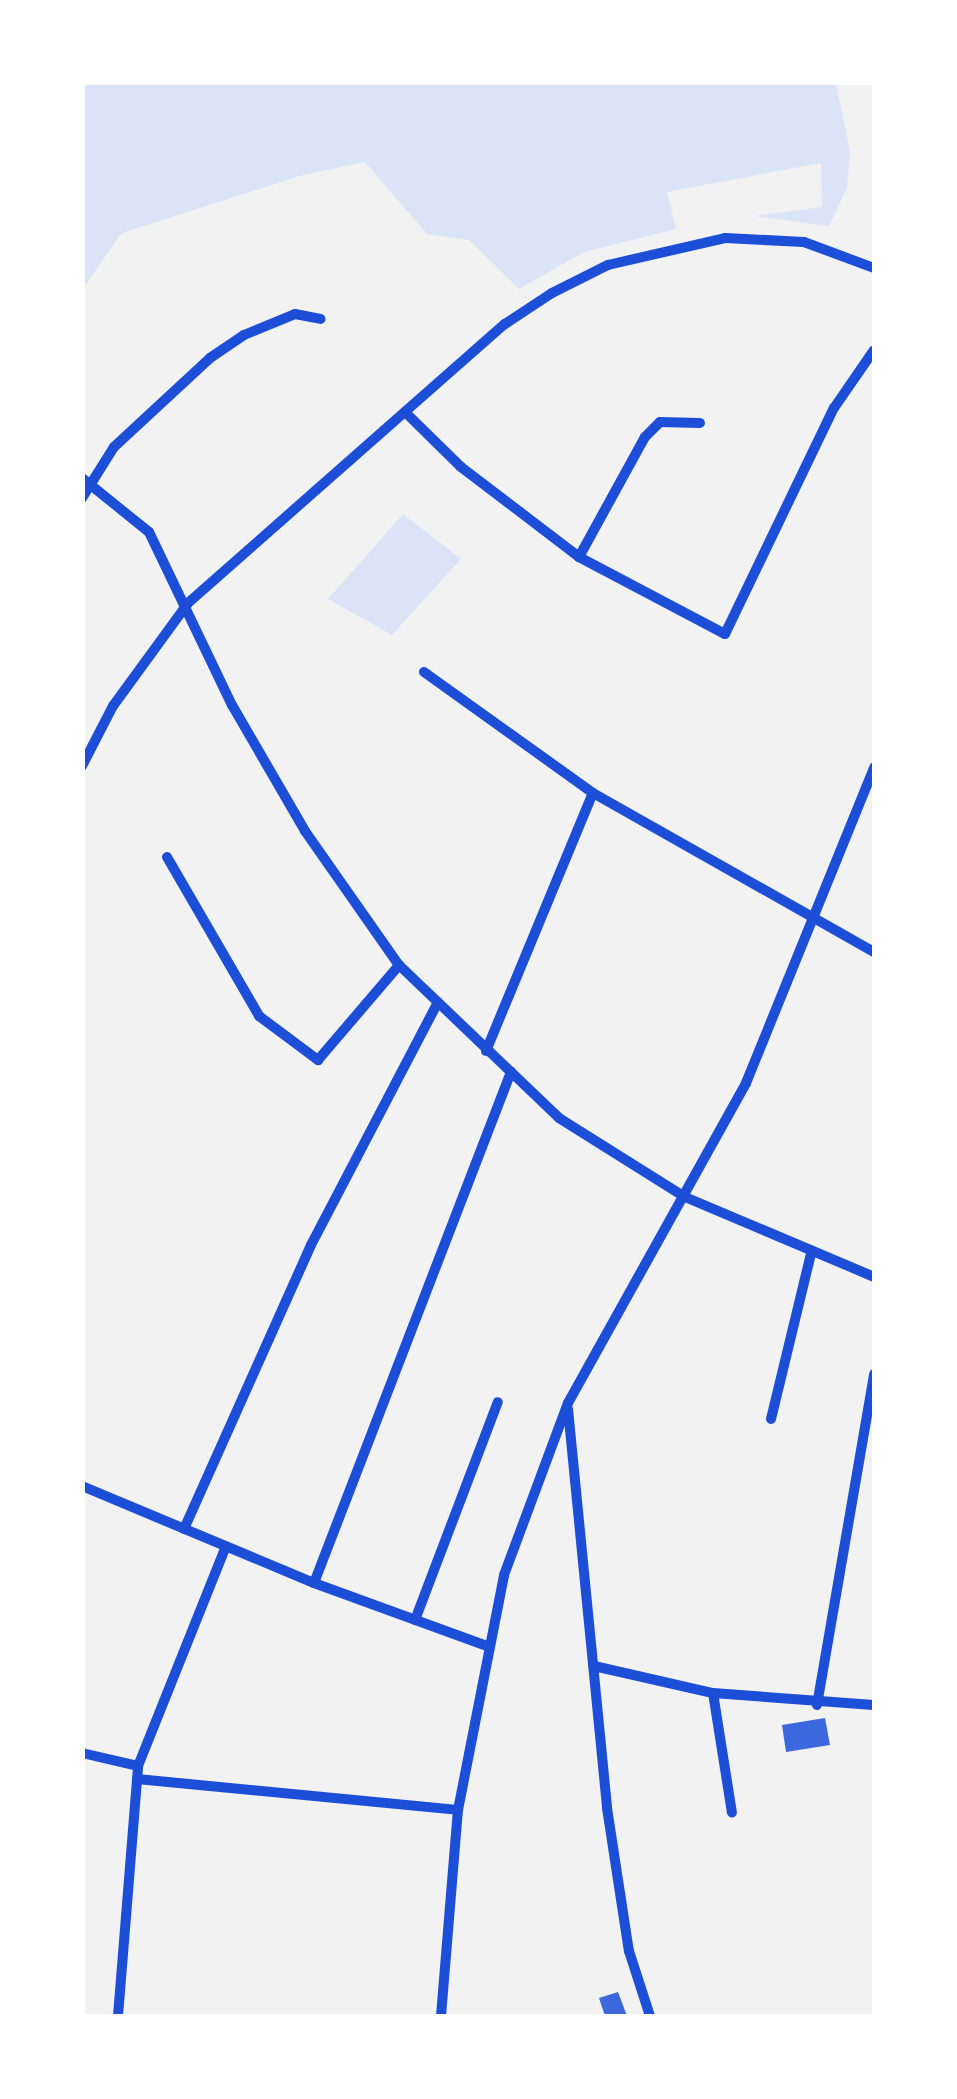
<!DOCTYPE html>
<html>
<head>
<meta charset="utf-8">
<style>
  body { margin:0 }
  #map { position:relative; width:957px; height:2099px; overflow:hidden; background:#f2f2f2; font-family:Manrope,sans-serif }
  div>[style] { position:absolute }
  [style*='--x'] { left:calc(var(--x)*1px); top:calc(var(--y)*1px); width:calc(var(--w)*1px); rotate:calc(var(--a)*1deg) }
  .green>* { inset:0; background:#dbe4f7 }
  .building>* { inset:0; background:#3d67dc }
  .minor>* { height:10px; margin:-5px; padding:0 5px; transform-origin:5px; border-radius:5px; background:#1d4ed8 }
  span { translate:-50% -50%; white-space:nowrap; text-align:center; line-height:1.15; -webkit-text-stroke:10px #fff; paint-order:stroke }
  .frame { position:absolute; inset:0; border:85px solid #fff; pointer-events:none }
</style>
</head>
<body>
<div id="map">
  <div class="green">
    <i style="clip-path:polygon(83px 82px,836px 83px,850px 152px,847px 188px,829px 226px,754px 216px,822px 207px,821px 163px,667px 192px,676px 229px,584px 252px,519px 289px,469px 240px,427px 234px,365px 162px,303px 175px,122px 233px,83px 288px)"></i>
    <i style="clip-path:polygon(403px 514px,461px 559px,392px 635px,328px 599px)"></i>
  </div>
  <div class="building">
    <i style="clip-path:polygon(825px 1718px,830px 1745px,786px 1752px,782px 1725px)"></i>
    <i style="clip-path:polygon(618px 1992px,627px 2016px,605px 2016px,599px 1998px)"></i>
  </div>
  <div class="minor">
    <i style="--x:405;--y:412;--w:78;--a:44.5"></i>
    <i style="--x:461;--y:467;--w:148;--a:37.3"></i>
    <i style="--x:579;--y:557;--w:165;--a:27.8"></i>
    <i style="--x:725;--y:634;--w:251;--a:-64.3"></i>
    <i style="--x:834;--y:408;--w:70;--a:-55.4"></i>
    <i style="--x:82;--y:478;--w:86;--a:38.9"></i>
    <i style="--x:149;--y:532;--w:192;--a:64.4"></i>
    <i style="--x:232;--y:705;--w:146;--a:59.9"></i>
    <i style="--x:305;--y:831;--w:164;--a:55"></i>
    <i style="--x:399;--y:965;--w:221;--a:43.7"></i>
    <i style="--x:559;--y:1118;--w:149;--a:32.1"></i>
    <i style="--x:685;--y:1197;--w:205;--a:22.9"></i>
    <i style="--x:82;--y:498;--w:60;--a:-57.9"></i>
    <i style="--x:114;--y:447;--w:131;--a:-42.8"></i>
    <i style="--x:210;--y:358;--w:41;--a:-34.1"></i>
    <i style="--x:244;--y:335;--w:55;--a:-22.4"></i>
    <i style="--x:295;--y:314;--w:26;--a:11"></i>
    <i style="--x:579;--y:557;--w:137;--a:-61.2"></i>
    <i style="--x:645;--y:437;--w:21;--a:-45"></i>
    <i style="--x:660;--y:422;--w:40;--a:1.4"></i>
    <i style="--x:424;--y:672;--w:208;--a:35.6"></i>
    <i style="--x:593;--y:793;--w:323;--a:29.5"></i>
    <i style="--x:82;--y:766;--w:68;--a:-62.7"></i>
    <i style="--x:113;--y:706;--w:127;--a:-53.9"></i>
    <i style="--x:188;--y:603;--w:422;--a:-41.4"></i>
    <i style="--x:505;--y:324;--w:56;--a:-33.4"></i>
    <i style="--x:552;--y:293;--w:63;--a:-26.6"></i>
    <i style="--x:608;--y:265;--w:120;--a:-13"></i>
    <i style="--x:725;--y:238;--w:79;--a:2.9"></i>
    <i style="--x:804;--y:242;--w:75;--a:20.4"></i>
    <i style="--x:167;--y:857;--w:184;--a:59.9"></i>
    <i style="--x:259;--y:1016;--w:74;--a:36.7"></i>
    <i style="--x:318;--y:1060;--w:125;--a:-49.5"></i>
    <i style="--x:486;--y:1051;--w:279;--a:-67.5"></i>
    <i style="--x:568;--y:1409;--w:401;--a:84.4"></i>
    <i style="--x:607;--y:1808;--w:145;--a:81.3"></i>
    <i style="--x:629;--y:1951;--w:68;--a:72.1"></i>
    <i style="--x:771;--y:1419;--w:170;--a:-76.4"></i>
    <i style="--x:82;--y:1486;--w:251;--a:22.7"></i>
    <i style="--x:314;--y:1583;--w:184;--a:20"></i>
    <i style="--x:184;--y:1529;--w:311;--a:-65.9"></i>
    <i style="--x:311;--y:1245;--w:274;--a:-62.4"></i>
    <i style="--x:314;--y:1583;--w:548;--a:-68.92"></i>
    <i style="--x:415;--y:1620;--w:233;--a:-69.2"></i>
    <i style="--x:594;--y:1666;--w:122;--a:12.8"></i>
    <i style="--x:713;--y:1693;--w:161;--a:4.3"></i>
    <i style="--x:713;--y:1693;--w:121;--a:81"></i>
    <i style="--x:817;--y:1705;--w:336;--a:-80.2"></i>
    <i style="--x:82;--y:1753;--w:57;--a:13.1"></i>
    <i style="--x:137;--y:1779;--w:322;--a:5.5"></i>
    <i style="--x:118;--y:2016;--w:251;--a:-85.4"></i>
    <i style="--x:138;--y:1766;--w:235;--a:-68.2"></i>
    <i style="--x:441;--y:2016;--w:207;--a:-85.3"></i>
    <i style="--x:458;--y:1810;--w:239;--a:-78.9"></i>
    <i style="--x:504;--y:1575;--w:184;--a:-69.6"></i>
    <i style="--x:568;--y:1403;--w:366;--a:-60.9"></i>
    <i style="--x:746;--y:1083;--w:341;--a:-67.9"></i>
  </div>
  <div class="frame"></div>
</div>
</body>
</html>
